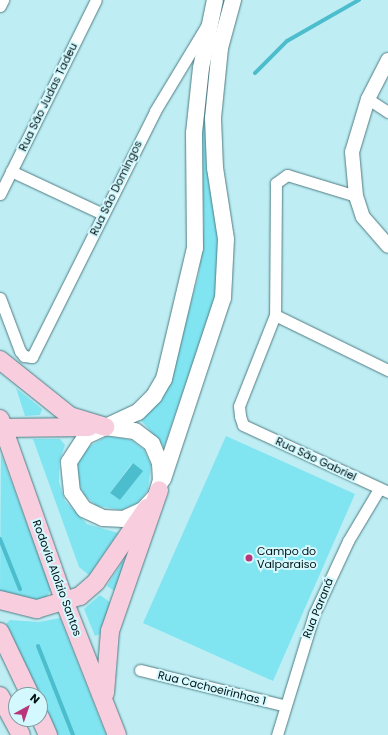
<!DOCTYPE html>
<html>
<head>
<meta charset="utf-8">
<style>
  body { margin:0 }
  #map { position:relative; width:388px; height:735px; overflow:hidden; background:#beeef4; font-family:Poppins,sans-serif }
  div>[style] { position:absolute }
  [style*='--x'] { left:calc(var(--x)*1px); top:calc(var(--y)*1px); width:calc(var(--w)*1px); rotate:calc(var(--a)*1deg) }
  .green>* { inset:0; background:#81e4f1 }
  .water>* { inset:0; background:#4cbdcc }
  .stream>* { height:4px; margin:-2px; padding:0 2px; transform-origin:2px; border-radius:2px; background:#4cbdcc }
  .roads { filter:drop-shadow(0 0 1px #4f7c82) drop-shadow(0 0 1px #4f7c82) }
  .minor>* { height:11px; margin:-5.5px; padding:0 5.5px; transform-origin:5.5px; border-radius:5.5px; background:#fff }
  .tertiary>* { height:14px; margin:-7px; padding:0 7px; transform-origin:7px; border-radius:7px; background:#fff }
  .secondary>* { height:16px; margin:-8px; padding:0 8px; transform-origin:8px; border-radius:8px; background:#fff }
  .primary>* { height:18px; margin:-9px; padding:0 9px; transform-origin:9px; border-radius:9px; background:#f8cedf }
  .dots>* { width:11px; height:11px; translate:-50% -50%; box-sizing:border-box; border:2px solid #d3f9fe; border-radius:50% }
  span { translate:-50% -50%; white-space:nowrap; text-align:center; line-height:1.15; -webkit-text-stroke:4px #d3f9fe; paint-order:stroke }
  .street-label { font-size:11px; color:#011012 }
  .poi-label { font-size:11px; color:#011012 }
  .left { translate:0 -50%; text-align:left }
  .north { position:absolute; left:8px; top:687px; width:40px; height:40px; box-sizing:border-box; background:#d3f9fe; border:1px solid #7f9ca0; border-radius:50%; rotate:40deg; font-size:11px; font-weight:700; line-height:16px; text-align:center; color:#011012 }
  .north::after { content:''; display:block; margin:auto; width:14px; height:18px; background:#ba357a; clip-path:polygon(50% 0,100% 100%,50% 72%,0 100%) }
</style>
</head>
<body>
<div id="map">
  <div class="green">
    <i style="clip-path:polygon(223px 0,227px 0,205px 117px,208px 171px,219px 235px,220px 284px,164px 447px,140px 419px,169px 382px,199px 274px,204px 225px,201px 117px)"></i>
    <i style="clip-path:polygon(16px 388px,42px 409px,40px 415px,25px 416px)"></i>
    <i style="clip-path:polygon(evenodd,107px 436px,131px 440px,144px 450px,151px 465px,148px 490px,137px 503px,122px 510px,97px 506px,84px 495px,78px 480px,78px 464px,85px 449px,107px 436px,132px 463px,142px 471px,120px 500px,110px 493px,132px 463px)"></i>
    <i style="clip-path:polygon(226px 436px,355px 494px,273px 681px,143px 623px)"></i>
    <i style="clip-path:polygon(33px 439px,60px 439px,65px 445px,59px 463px,59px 482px,65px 501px,87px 524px,118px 533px,89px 575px,79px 567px)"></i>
    <i style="clip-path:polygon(1px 454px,51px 590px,44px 600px,30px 602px,0 592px)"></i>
    <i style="clip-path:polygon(123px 561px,126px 563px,116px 592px,107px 586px)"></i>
    <i style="clip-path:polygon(100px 595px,111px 603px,102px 633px,95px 636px,84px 609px)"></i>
    <i style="clip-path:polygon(60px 618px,106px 735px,56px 735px,6px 624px,10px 620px,39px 622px)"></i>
  </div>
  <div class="water">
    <i style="clip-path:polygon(133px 463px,143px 471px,120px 500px,110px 493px)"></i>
  </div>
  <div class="stream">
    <i style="--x:255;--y:73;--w:45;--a:-45"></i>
    <i style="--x:287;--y:41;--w:83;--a:-29.7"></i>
    <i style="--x:0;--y:539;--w:54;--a:68.2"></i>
    <i style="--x:38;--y:646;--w:96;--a:68.5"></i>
  </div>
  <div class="roads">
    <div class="minor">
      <i style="--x:0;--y:6;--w:7;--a:-63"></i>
      <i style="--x:368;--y:99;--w:24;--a:33"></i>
      <i style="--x:11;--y:171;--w:102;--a:25.1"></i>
      <i style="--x:0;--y:194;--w:216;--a:-63.7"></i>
      <i style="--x:356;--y:196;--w:72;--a:-163.1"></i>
      <i style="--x:287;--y:175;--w:14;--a:144"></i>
      <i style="--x:276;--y:183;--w:132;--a:90.4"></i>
      <i style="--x:275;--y:315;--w:98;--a:111.6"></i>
      <i style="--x:239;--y:406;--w:10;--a:84"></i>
      <i style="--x:240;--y:416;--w:9;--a:72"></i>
      <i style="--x:243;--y:425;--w:160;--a:24.8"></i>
      <i style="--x:0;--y:298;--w:57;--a:69.3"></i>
      <i style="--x:20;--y:351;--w:6;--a:51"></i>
      <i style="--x:24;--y:356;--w:8;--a:7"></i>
      <i style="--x:32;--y:357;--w:275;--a:-63.4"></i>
      <i style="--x:155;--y:111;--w:103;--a:-58.9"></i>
      <i style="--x:275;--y:315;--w:126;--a:26"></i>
      <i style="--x:140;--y:670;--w:147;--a:13.8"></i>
      <i style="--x:277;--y:735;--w:127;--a:-73"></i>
      <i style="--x:314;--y:614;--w:81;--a:-65"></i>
      <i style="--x:348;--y:541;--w:61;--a:-59.2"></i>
    </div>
    <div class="tertiary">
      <i style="--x:388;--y:60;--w:44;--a:117.1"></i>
      <i style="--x:368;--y:99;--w:55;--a:106.8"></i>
      <i style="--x:352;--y:152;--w:44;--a:84.8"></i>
      <i style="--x:356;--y:196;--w:22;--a:72"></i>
      <i style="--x:363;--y:217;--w:38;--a:49"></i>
    </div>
    <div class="secondary">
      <i style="--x:105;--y:427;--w:30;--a:8"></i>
      <i style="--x:135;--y:431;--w:21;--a:37"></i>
      <i style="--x:152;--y:444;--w:21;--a:67"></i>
      <i style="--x:160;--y:463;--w:17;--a:87"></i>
      <i style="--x:161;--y:480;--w:17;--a:107"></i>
      <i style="--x:156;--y:496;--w:19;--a:133"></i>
      <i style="--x:143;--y:510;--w:21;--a:155"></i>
      <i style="--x:124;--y:519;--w:21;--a:-177"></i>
      <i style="--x:103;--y:518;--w:21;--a:-155"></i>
      <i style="--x:84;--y:509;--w:21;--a:-125"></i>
      <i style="--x:72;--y:492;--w:30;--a:-96"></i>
      <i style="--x:69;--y:462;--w:31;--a:-57"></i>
      <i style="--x:86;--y:436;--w:57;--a:-24.8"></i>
      <i style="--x:138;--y:412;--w:23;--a:-45"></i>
      <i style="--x:154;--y:396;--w:20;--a:-60"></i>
      <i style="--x:164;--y:379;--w:135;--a:-76.7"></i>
      <i style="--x:195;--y:248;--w:115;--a:-90.5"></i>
      <i style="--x:194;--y:133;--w:65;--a:-83.9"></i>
      <i style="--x:201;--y:68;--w:69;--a:-78.4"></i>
      <i style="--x:163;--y:479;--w:191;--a:-71.7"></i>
      <i style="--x:223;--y:298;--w:59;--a:-87.1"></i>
      <i style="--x:226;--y:239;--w:72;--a:-98.8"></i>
      <i style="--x:215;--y:168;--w:50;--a:-92.3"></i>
      <i style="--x:213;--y:118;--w:70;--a:-84.3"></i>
      <i style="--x:220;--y:48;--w:50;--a:-74.8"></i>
    </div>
    <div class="primary">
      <i style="--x:0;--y:360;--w:90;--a:38.7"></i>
      <i style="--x:70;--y:416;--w:37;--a:17"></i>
      <i style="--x:0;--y:419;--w:195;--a:70.5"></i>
      <i style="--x:65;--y:603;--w:142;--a:68.5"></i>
      <i style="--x:0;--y:428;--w:89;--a:-0.6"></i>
      <i style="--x:0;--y:600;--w:38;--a:14"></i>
      <i style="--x:37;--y:609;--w:45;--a:-16.8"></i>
      <i style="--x:80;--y:596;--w:21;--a:-41"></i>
      <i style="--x:96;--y:582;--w:90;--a:-55.4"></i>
      <i style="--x:0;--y:632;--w:70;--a:64.5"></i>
      <i style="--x:105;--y:693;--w:62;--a:-85.4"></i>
      <i style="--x:110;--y:631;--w:149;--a:-70.8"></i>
      <i style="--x:0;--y:696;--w:44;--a:61.7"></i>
      <i style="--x:40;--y:717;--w:20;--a:66"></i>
    </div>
  </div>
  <div class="dots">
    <i style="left:249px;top:558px;background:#ba357a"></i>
  </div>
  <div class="street-label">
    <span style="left:48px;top:97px;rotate:-64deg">Rua São Judas Tadeu</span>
    <span style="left:116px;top:188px;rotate:-64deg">Rua São Domingos</span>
    <span style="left:316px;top:459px;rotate:25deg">Rua São Gabriel</span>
    <span style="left:57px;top:578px;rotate:70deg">Rodovia Aloízio Santos</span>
    <span style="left:318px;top:608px;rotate:-68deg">Rua Paraná</span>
    <span style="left:212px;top:688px;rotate:14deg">Rua Cachoeirinhas 1</span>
  </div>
  <div class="poi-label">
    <span class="left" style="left:257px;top:558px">Campo do<br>Valparaiso</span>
  </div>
  <div class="north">N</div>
</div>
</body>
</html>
